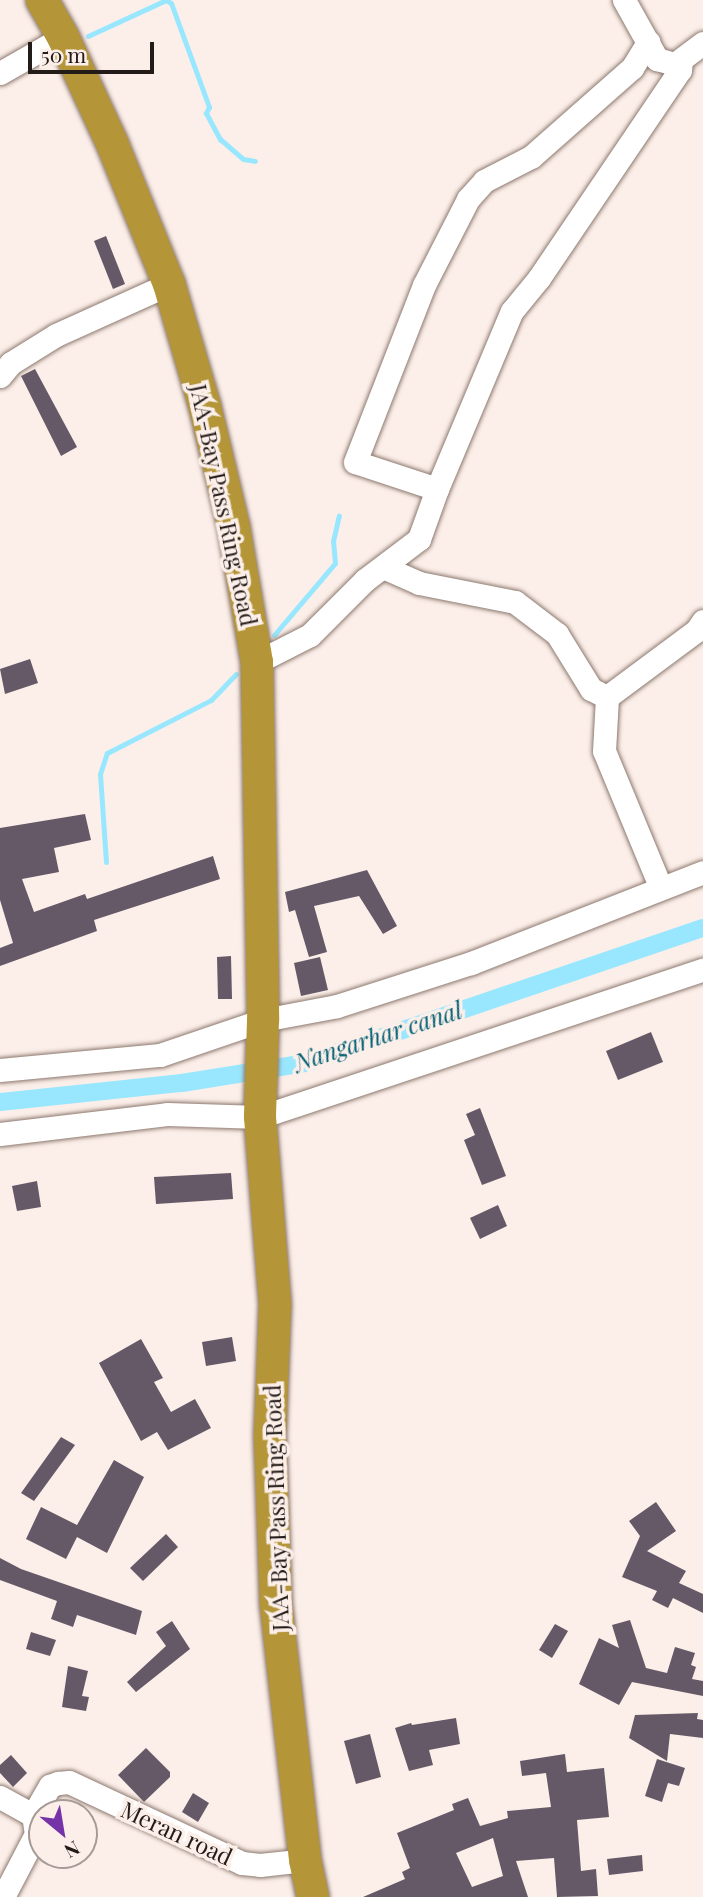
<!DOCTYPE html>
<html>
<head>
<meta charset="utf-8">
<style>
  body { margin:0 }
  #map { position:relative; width:703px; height:1897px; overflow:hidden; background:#fcefe9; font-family:"Playfair Display",serif }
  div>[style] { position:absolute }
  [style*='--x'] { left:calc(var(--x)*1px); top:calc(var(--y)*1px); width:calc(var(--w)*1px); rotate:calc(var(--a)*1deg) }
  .stream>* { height:5px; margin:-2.5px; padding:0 2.5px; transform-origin:2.5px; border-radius:2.5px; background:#98e7ff }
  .canal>* { height:18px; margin:-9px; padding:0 9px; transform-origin:9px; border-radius:9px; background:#98e7ff }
  .building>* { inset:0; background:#655968 }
  .roads { filter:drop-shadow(0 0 2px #8c796f) drop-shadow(0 0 2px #8c796f) }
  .minor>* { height:23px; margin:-11.5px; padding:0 11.5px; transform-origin:11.5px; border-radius:11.5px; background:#fff }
  .highway>* { height:32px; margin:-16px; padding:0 16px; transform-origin:16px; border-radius:16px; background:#b49639 }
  span { translate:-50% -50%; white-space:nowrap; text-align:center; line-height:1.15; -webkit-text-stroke:7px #fcefe9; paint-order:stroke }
  .street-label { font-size:23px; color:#231b18 }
  .water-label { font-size:24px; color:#056176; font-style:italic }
  .north { position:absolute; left:28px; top:1799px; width:70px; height:70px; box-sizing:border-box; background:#fcefe9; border:2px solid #a59a95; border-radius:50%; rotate:150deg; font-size:19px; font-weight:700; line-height:28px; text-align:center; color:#231b18 }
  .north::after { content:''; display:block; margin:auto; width:24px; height:32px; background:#7633a8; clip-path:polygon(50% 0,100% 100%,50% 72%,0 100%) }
  .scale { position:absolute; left:28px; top:42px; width:126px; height:32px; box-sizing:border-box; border:4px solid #231b18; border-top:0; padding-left:9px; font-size:21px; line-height:24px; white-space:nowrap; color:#231b18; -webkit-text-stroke:5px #fcefe9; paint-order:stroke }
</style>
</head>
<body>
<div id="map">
  <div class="stream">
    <i style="--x:88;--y:36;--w:86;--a:-24.8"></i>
    <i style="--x:166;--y:0;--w:6;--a:31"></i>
    <i style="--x:171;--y:3;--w:111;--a:69.9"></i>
    <i style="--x:209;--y:107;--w:7;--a:117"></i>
    <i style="--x:206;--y:113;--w:30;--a:62"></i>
    <i style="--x:220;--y:139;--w:30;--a:41"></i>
    <i style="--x:243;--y:159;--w:12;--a:9"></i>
    <i style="--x:274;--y:635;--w:94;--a:-49.7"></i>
    <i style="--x:335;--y:563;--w:22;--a:-95"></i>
    <i style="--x:333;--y:541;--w:26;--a:-77"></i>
    <i style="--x:106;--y:862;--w:88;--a:-93.9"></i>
    <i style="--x:100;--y:774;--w:22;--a:-72"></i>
    <i style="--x:107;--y:753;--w:117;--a:-27"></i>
    <i style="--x:211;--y:700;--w:36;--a:-46"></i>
  </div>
  <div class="canal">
    <i style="--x:0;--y:1102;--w:183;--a:-6"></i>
    <i style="--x:182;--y:1083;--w:126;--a:-9.2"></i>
    <i style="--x:306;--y:1063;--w:419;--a:-18.8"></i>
  </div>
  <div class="building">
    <i style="clip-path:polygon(106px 236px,125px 284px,113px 289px,94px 241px)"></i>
    <i style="clip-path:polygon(35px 369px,77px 447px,61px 456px,21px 376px)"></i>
    <i style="clip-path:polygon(30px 659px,38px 683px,5px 694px,0 669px)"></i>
    <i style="clip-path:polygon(85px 814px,91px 840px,54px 848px,59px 872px,22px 879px,34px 912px,85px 894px,87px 899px,213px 856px,220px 879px,94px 920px,97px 931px,0 966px,0 948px,13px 943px,0 900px,0 828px)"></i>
    <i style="clip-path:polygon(367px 870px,397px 926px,383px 934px,359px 896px,314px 906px,327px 952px,309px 957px,295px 910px,289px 912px,285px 892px)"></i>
    <i style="clip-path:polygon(231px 956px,232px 999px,218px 999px,217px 957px)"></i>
    <i style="clip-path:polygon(320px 957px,328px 990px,301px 996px,294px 963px)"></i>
    <i style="clip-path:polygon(651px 1032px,663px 1062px,618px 1080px,606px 1051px)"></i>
    <i style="clip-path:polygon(480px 1108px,506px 1176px,482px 1185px,464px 1140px,475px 1135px,466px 1114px)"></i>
    <i style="clip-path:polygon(231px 1173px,233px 1199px,156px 1204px,154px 1177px)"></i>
    <i style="clip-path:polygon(37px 1181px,41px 1207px,17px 1211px,12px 1186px)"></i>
    <i style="clip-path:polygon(498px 1205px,507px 1226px,480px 1239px,470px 1218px)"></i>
    <i style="clip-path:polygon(232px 1337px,236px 1361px,206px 1366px,202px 1342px)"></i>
    <i style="clip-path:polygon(141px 1339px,163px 1378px,154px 1382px,171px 1412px,195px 1399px,211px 1428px,168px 1450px,157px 1432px,141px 1441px,99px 1363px)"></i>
    <i style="clip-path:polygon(61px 1437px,75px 1445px,34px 1501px,21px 1493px)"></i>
    <i style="clip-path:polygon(114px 1460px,144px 1477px,107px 1553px,77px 1537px,66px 1559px,26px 1539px,41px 1507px,77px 1525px)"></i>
    <i style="clip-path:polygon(656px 1502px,676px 1531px,647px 1551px,686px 1571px,679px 1583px,703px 1594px,703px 1613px,673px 1598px,668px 1608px,652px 1600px,657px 1591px,622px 1577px,640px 1536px,629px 1521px)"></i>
    <i style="clip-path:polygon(166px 1534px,178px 1547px,143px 1581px,130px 1568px)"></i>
    <i style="clip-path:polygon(0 1558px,21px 1569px,142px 1611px,136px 1635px,77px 1615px,73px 1627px,51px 1619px,57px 1601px,0 1580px)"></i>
    <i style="clip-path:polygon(630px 1620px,646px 1668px,667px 1673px,675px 1647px,695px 1653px,691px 1665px,696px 1667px,692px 1679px,703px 1681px,703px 1696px,632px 1682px,619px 1705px,579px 1684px,599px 1638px,619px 1648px,612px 1625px)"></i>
    <i style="clip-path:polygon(172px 1621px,190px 1649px,136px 1692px,127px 1682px,166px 1646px,156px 1632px)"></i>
    <i style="clip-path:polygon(555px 1624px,568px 1631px,552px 1658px,539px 1650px)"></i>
    <i style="clip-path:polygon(31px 1632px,56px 1640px,50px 1656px,26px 1649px)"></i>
    <i style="clip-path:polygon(68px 1666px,88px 1671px,82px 1696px,89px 1697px,86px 1711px,62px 1707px)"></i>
    <i style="clip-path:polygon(698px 1713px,697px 1719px,703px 1720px,703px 1738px,670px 1734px,667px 1761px,629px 1738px,635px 1715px)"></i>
    <i style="clip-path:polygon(456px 1718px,460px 1744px,429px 1750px,433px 1765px,409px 1771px,395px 1728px,411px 1723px,412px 1725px)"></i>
    <i style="clip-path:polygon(370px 1734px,381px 1777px,356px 1784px,344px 1741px)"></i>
    <i style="clip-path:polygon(146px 1748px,170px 1772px,170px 1777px,144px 1802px,118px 1775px)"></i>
    <i style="clip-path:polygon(evenodd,565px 1754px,567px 1772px,604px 1768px,609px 1817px,577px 1820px,581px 1871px,596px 1869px,598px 1896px,557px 1897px,554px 1858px,516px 1861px,528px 1897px,363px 1897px,405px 1879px,402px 1872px,410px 1868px,397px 1833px,454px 1810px,452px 1804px,468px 1798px,480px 1826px,508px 1818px,507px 1811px,551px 1807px,546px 1773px,522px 1776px,520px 1761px,565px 1754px,493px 1838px,503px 1876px,472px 1887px,456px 1853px,493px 1838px)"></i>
    <i style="clip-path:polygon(11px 1755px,27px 1773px,13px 1787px,0 1773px,0 1765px)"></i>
    <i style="clip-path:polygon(657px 1759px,685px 1768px,679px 1786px,668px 1783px,662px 1802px,645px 1796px)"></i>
    <i style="clip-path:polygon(193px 1793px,209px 1803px,198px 1822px,182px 1812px)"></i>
    <i style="clip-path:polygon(642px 1855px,643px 1871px,609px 1875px,607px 1859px)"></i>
  </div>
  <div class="roads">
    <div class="minor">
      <i style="--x:624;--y:0;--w:68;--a:60.8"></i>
      <i style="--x:657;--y:59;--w:19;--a:16"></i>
      <i style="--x:675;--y:64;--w:35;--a:-37"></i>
      <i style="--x:0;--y:73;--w:73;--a:-29.7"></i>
      <i style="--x:0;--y:376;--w:17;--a:-50"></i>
      <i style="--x:11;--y:363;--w:53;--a:-31.9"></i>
      <i style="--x:56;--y:335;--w:124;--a:-24.3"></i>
      <i style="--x:437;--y:489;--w:193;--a:-67.2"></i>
      <i style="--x:512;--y:311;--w:43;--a:-50.7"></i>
      <i style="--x:539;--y:278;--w:251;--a:-55.9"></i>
      <i style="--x:680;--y:70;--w:9;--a:-84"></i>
      <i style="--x:383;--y:567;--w:39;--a:24"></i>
      <i style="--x:419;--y:583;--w:98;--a:11.2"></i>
      <i style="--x:515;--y:602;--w:53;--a:37.3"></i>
      <i style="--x:557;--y:634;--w:65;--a:58.3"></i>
      <i style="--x:591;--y:689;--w:18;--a:27"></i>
      <i style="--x:257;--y:662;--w:59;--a:-27"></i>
      <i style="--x:310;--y:635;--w:78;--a:-45"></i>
      <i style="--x:365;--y:580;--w:68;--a:-37.2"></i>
      <i style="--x:419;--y:539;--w:53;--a:-70.2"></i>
      <i style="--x:437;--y:489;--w:86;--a:-161.8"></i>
      <i style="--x:355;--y:462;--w:190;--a:-68.7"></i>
      <i style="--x:424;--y:285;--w:97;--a:-62.9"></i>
      <i style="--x:468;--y:199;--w:24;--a:-48"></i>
      <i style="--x:484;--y:181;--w:53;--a:-27.1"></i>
      <i style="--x:531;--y:157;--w:135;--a:-41.4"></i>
      <i style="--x:632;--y:68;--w:31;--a:-58"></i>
      <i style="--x:660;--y:886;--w:146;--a:-112.5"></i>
      <i style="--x:604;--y:751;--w:54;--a:-86.8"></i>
      <i style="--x:607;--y:697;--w:111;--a:-36.6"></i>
      <i style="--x:696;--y:631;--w:12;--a:-55"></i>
      <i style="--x:0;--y:1070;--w:161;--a:-5.4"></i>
      <i style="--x:160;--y:1055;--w:109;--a:-18.8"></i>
      <i style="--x:263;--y:1020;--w:75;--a:-10.7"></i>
      <i style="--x:337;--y:1006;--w:141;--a:-17.8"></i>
      <i style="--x:471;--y:963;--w:249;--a:-21.4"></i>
      <i style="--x:0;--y:1134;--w:168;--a:-6.8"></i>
      <i style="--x:167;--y:1114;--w:93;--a:1.8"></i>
      <i style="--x:260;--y:1117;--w:467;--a:-18.4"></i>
      <i style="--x:0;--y:1797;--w:38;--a:29"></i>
      <i style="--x:3;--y:1897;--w:71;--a:-62.4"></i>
      <i style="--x:36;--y:1834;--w:19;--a:-99"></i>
      <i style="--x:33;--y:1815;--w:34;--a:-60"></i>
      <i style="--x:50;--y:1786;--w:9;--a:-21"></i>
      <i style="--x:58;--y:1783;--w:11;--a:-5"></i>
      <i style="--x:69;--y:1782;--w:191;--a:25.1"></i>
      <i style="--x:242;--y:1863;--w:18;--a:6"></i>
      <i style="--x:260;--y:1865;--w:45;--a:-6.3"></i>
    </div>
    <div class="highway">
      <i style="--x:42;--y:0;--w:43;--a:60.4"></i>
      <i style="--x:63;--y:37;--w:117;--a:65.2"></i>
      <i style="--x:112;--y:143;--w:152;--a:68"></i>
      <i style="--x:169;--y:284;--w:128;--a:73.7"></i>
      <i style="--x:205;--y:407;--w:124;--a:76.5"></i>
      <i style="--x:234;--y:528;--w:136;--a:80.3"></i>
      <i style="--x:257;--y:662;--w:358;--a:89"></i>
      <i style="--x:263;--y:1020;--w:97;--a:91.8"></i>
      <i style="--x:260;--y:1117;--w:189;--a:85.4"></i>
      <i style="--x:275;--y:1305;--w:131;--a:92.2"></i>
      <i style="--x:270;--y:1436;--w:169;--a:88"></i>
      <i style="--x:276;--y:1605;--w:257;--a:83.5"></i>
      <i style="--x:305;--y:1860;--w:38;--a:78"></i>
    </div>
  </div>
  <div class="street-label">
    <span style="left:224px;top:505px;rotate:78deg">JAA-Bay Pass Ring Road</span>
    <span style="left:276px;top:1508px;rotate:-92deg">JAA-Bay Pass Ring Road</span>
    <span style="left:177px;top:1833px;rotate:25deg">Meran road</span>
  </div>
  <div class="water-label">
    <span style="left:378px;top:1036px;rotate:-18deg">Nangarhar canal</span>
  </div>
  <div class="north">N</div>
  <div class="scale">50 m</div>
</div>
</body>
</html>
